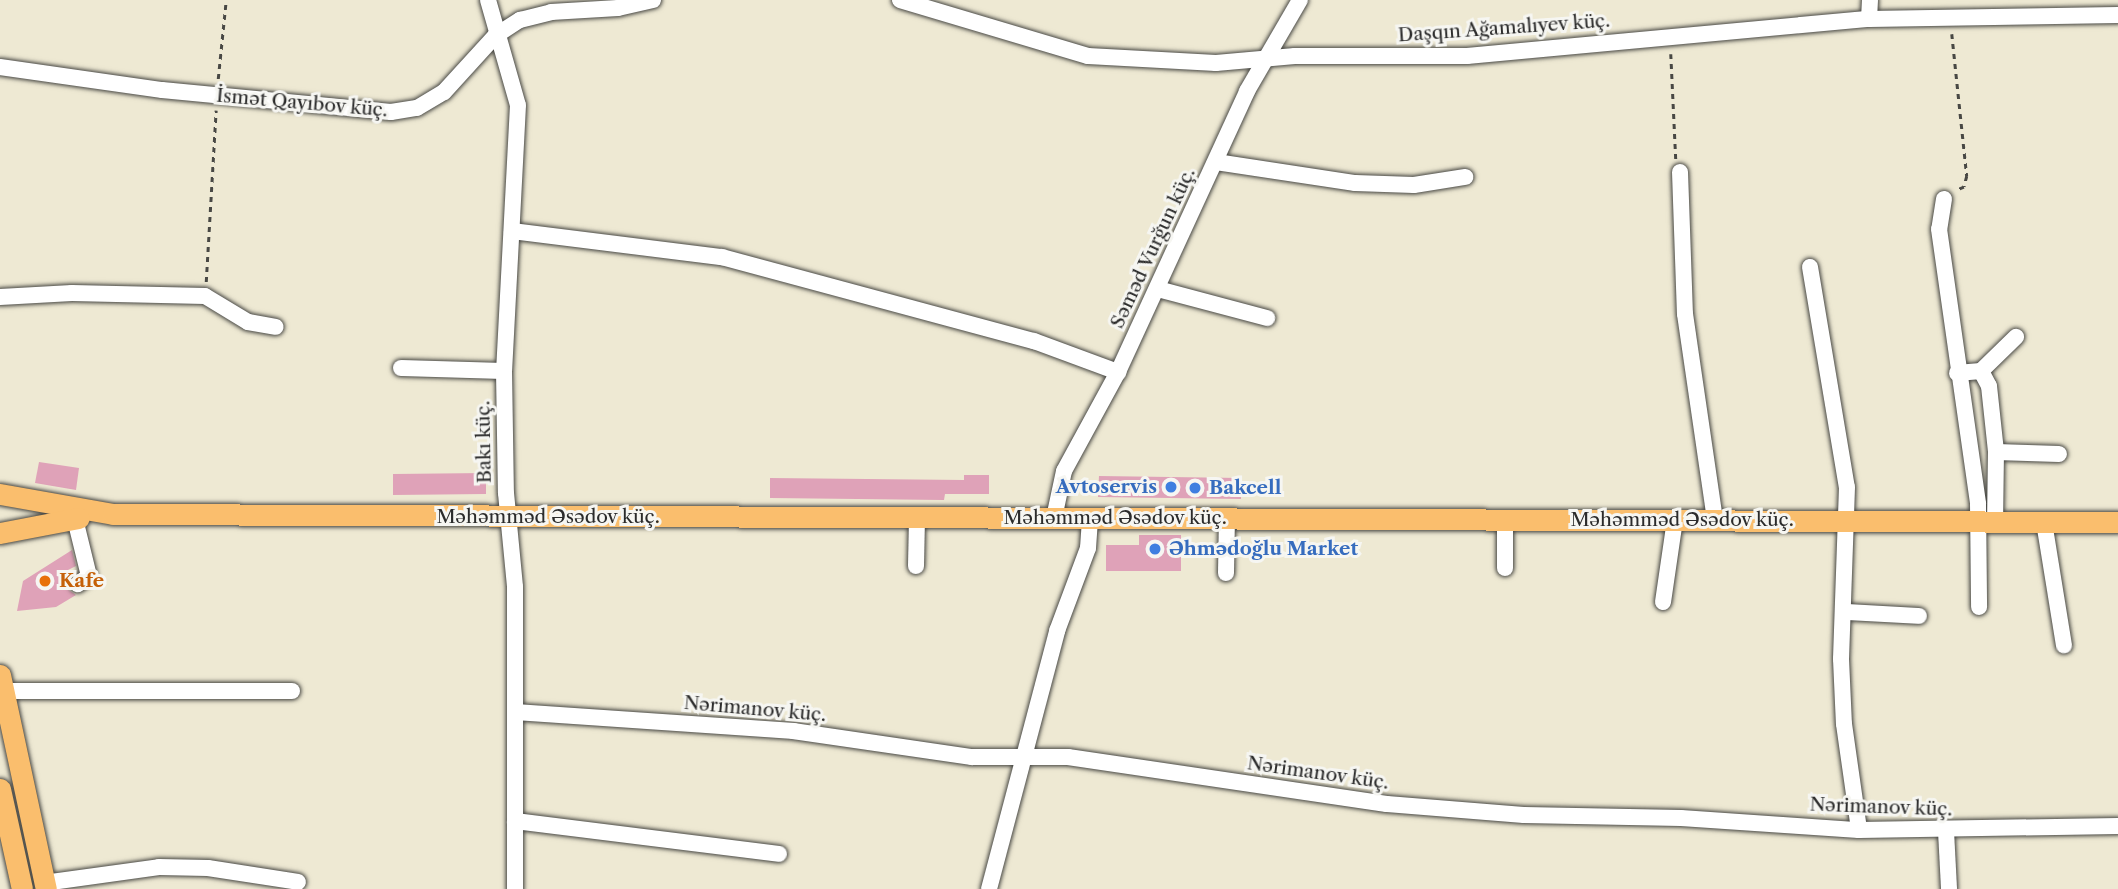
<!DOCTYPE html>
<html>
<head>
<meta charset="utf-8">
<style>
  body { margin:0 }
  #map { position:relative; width:2118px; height:889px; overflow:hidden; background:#eee9d3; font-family:"Libre Caslon Text",serif }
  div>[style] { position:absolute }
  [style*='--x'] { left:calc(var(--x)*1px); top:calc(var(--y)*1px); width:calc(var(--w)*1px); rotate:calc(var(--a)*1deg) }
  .building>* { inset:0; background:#dfa2b8 }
  .path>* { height:2.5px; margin-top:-1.25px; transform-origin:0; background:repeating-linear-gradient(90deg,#484844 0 5px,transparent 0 10px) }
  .roads { filter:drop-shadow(0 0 2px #484844) drop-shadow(0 0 2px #484844) }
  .minor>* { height:16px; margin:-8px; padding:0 8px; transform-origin:8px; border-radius:8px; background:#fff }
  .major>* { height:21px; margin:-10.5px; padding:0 10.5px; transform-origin:10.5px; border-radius:10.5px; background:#fabe6d }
  .dots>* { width:19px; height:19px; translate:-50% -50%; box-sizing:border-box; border:4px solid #f6f6f2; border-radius:50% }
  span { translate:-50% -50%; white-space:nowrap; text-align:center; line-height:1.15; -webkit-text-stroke:6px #f6f6f2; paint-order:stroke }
  .street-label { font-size:19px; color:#2b2b2b }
  .shop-label { font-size:19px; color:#366cbe; font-weight:700 }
  .right { translate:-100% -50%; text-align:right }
  .left { translate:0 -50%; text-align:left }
  .food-label { font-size:19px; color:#c56008; font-weight:700 }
</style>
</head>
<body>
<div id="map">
  <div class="building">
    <i style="clip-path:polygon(39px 462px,79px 468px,76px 490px,35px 483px)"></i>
    <i style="clip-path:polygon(486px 473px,486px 494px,393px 495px,393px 474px)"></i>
    <i style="clip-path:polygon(964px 475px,989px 475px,989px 494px,945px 494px,944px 500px,770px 498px,770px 478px,964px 480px)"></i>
    <i style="clip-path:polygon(1099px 476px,1241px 478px,1241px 499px,1098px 497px)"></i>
    <i style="clip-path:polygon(1139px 535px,1181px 535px,1181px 571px,1106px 571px,1106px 545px,1139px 545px)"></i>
    <i style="clip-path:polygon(72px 550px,76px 566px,66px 571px,69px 590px,76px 595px,56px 607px,17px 611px,23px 581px)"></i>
  </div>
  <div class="path">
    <i style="--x:1952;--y:34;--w:143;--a:84"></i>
    <i style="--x:1967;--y:176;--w:11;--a:105"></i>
    <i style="--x:1964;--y:187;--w:8;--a:157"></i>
    <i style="--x:1671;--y:54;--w:105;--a:87.3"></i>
    <i style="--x:218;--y:79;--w:79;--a:-84.2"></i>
    <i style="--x:206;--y:282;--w:172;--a:-86.7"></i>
  </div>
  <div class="roads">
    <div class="minor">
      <i style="--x:488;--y:0;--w:109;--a:74.1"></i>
      <i style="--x:518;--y:105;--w:266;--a:93"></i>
      <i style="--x:504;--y:371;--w:122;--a:89.1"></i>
      <i style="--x:506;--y:493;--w:94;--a:84.5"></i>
      <i style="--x:515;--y:587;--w:302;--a:90"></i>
      <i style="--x:900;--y:0;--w:196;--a:16.6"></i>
      <i style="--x:1088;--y:56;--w:128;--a:3.1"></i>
      <i style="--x:1216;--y:63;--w:79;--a:-5.1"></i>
      <i style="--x:1295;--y:56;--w:172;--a:0"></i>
      <i style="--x:1467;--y:56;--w:404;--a:-5.3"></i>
      <i style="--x:1869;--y:19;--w:249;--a:-0.9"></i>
      <i style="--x:1869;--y:19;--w:19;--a:-87"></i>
      <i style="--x:0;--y:67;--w:164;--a:8.1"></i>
      <i style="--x:162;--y:90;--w:230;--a:5.5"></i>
      <i style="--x:391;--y:112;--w:26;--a:-9"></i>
      <i style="--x:417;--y:108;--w:31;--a:-31"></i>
      <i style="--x:444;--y:92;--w:76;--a:-47.7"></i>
      <i style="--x:495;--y:36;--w:30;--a:-33"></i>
      <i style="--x:520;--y:20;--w:32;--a:-14"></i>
      <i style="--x:551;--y:12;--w:67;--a:-3.4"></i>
      <i style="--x:618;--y:8;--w:36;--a:-13"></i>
      <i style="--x:1216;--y:162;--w:141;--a:8.6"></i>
      <i style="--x:1355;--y:183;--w:59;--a:1.9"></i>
      <i style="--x:1414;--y:185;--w:52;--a:-8.9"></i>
      <i style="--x:1680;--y:172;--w:142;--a:88"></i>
      <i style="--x:1685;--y:314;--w:208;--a:81.7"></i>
      <i style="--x:1944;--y:199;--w:30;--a:99"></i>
      <i style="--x:1939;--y:229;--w:278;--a:81.9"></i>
      <i style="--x:1978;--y:504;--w:103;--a:89.4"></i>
      <i style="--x:512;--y:231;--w:212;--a:7.1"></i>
      <i style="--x:722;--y:257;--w:323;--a:15.1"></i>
      <i style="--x:1034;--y:341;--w:90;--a:20.3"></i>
      <i style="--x:1810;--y:267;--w:223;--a:80.5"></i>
      <i style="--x:1847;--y:487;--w:172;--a:92"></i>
      <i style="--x:1841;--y:659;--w:65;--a:87.4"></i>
      <i style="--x:1844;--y:724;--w:107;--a:81.9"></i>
      <i style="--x:1158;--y:289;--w:113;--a:14.9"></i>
      <i style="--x:0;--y:297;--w:72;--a:-3.2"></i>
      <i style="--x:72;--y:293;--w:133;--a:1.3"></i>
      <i style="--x:205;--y:296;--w:50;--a:31.2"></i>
      <i style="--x:248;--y:322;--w:28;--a:10"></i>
      <i style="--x:401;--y:368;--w:103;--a:1.7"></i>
      <i style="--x:1981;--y:371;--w:49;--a:-44.2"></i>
      <i style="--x:1957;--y:373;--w:24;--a:-5"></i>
      <i style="--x:1981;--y:371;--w:17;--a:62"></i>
      <i style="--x:1989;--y:386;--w:66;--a:83.9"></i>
      <i style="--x:1996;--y:452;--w:69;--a:90.8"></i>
      <i style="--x:1996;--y:452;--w:63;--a:1.8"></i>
      <i style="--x:1054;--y:518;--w:48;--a:-78"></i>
      <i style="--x:1064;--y:471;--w:113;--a:-61.4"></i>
      <i style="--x:1118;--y:372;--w:309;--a:-65.3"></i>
      <i style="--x:1247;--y:91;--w:105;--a:-59.8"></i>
      <i style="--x:75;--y:519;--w:59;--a:76.2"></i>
      <i style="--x:89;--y:576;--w:14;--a:144"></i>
      <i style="--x:1505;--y:519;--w:49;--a:90"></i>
      <i style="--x:2044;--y:522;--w:125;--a:80.8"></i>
      <i style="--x:916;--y:566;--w:49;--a:-88.8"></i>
      <i style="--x:1226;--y:573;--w:55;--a:-89"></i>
      <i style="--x:1663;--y:602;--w:83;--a:-81.7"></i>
      <i style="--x:1846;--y:612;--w:73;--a:3.1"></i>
      <i style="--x:3;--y:691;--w:289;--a:0"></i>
      <i style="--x:516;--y:712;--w:278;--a:3.9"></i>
      <i style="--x:793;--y:731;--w:181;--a:8.3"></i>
      <i style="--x:972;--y:757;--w:96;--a:0"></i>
      <i style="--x:1068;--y:757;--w:322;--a:8.4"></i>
      <i style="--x:1387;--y:804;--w:137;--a:4.6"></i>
      <i style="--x:1524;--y:815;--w:157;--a:1.1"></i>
      <i style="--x:1681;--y:818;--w:178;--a:3.9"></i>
      <i style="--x:1859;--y:830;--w:259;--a:-0.9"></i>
      <i style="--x:515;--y:821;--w:266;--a:7.1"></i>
      <i style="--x:1946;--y:831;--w:58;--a:87"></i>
      <i style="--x:44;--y:883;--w:116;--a:-7.9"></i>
      <i style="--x:159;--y:867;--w:49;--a:1.2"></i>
      <i style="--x:208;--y:868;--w:91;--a:8.8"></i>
      <i style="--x:989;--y:889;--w:267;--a:-75.2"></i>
      <i style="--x:1057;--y:631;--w:89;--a:-69.5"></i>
      <i style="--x:1088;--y:548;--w:30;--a:-86"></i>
    </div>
    <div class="major">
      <i style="--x:0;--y:494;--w:115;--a:10"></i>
      <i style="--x:113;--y:514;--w:2005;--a:0.23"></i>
      <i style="--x:0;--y:533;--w:80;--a:-10.8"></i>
      <i style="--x:0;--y:675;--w:219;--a:77.9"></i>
      <i style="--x:0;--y:789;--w:102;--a:77.6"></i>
    </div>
  </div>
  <div class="dots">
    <i style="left:1171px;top:487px;background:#3f7fe0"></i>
    <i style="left:1195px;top:488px;background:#3f7fe0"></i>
    <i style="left:1155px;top:549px;background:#3f7fe0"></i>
    <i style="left:45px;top:581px;background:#e8710a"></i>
  </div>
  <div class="street-label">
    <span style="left:1504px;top:28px;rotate:-4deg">Daşqın Ağamalıyev küç.</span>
    <span style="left:302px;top:103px;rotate:5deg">İsmət Qayıbov küç.</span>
    <span style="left:1153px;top:248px;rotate:-65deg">Səməd Vurğun küç.</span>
    <span style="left:484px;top:442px;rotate:-91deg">Bakı küç.</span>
    <span style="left:548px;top:517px">Məhəmməd Əsədov küç.</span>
    <span style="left:1115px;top:518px">Məhəmməd Əsədov küç.</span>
    <span style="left:1682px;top:520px">Məhəmməd Əsədov küç.</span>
    <span style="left:755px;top:709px;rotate:5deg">Nərimanov küç.</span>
    <span style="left:1318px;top:773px;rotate:8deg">Nərimanov küç.</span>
    <span style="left:1881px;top:807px;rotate:2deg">Nərimanov küç.</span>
  </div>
  <div class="shop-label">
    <span class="right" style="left:1157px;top:487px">Avtoservis</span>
    <span class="left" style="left:1209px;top:488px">Bakcell</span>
    <span class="left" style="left:1169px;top:549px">Əhmədoğlu Market</span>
  </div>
  <div class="food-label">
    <span class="left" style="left:59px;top:581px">Kafe</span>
  </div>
</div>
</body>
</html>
